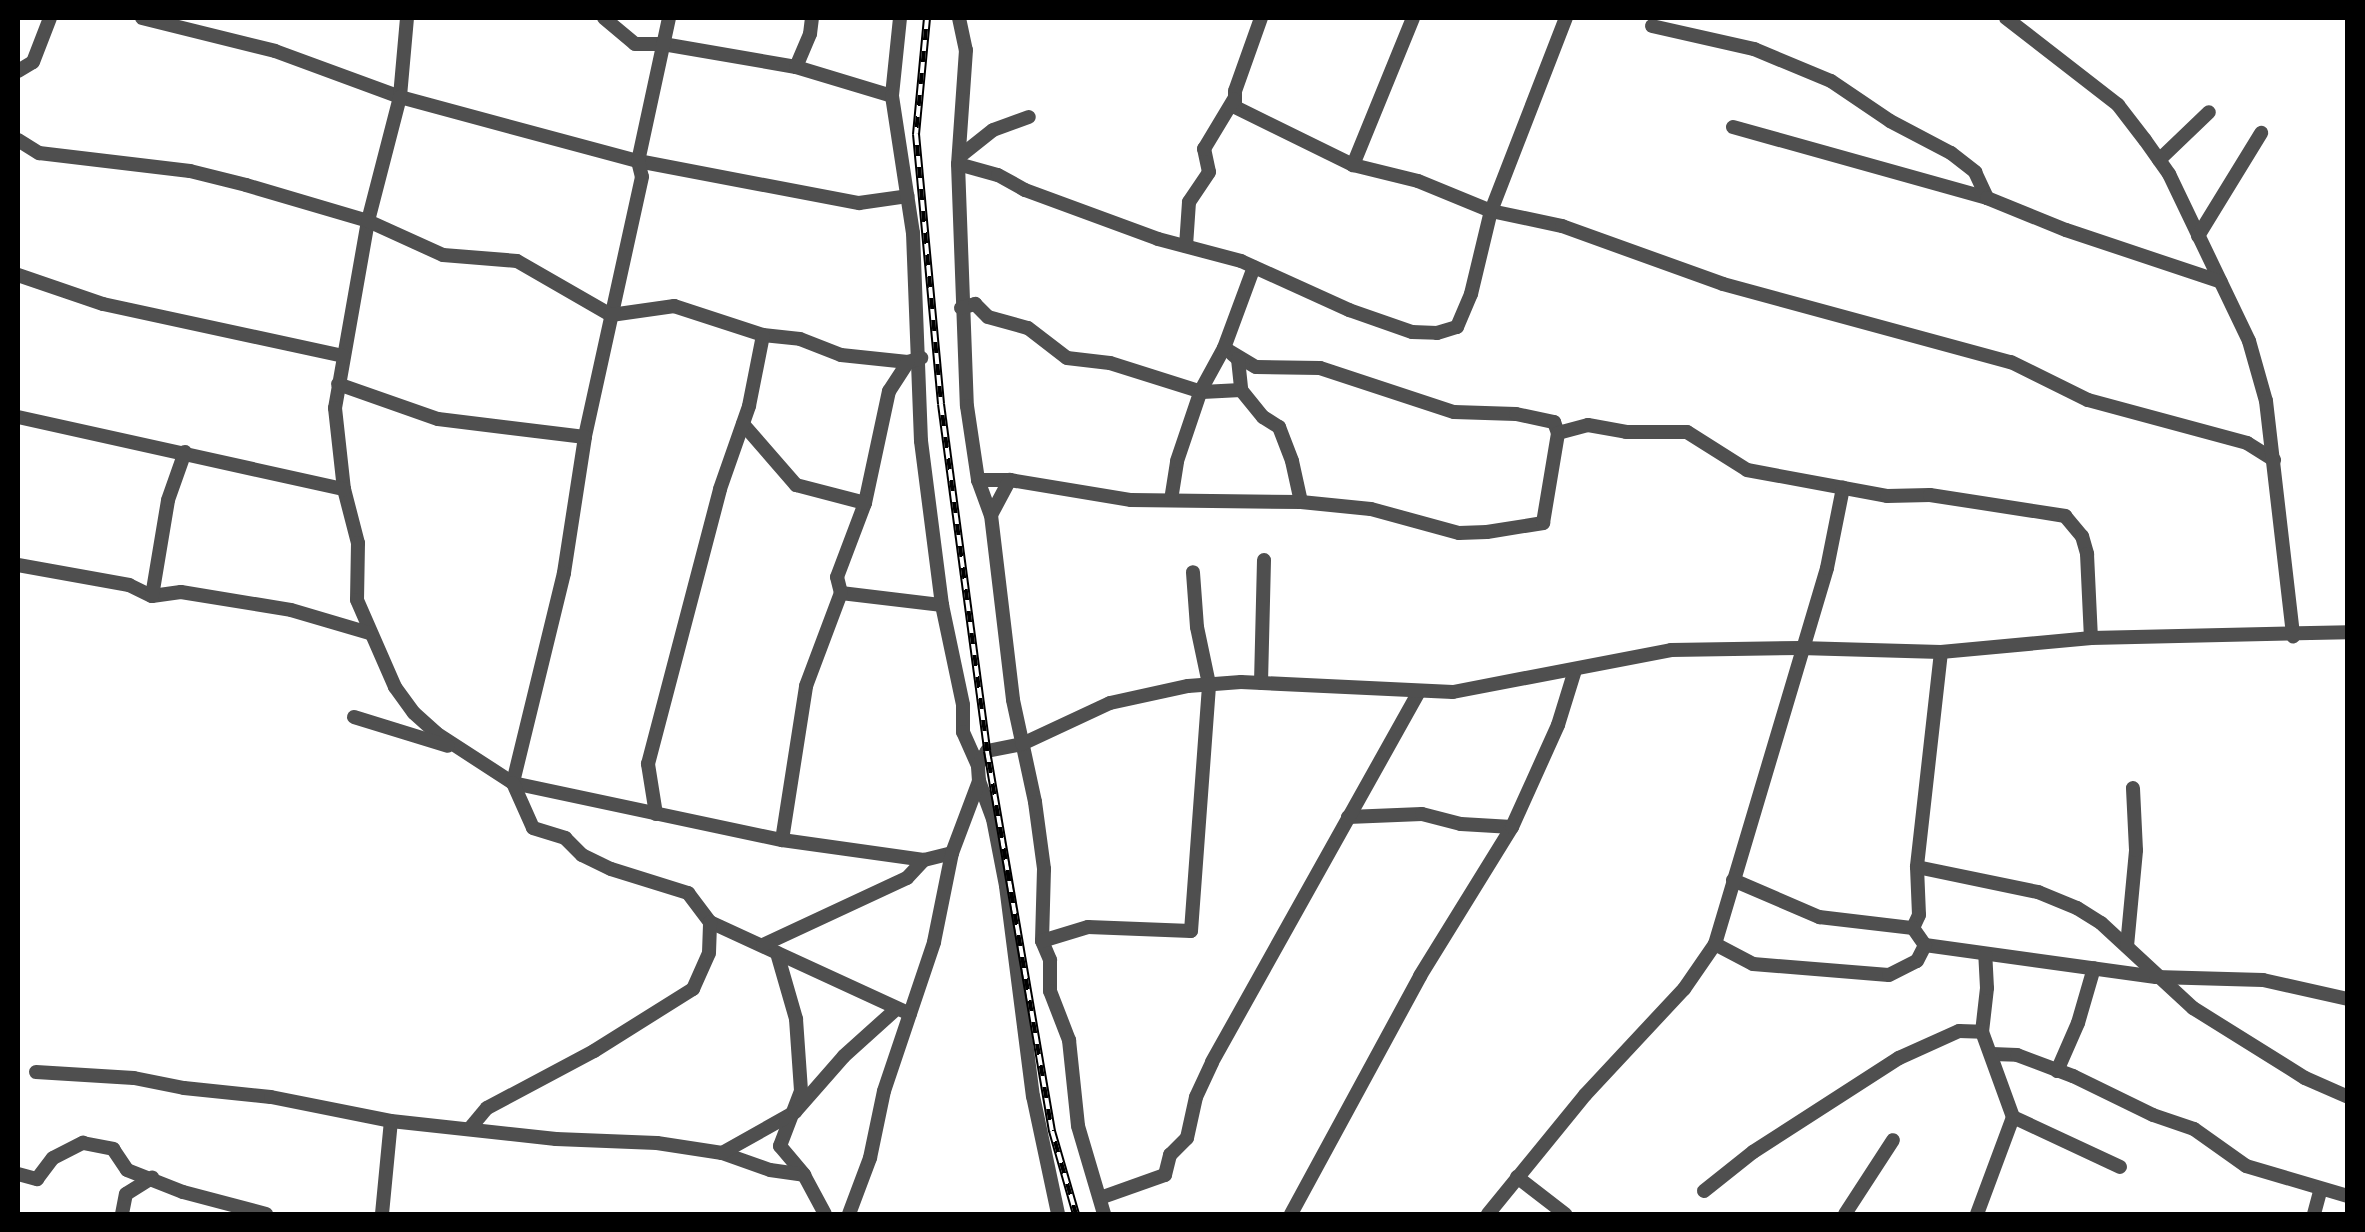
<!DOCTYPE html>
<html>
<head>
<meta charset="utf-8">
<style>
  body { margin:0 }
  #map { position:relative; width:2365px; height:1232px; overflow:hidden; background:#fff; font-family:"Sofia Sans Condensed",sans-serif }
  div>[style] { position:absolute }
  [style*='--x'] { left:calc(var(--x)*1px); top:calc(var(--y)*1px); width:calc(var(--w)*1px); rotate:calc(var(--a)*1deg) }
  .minor>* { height:14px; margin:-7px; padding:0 7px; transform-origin:7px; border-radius:7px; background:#4f4f4f }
  .rail>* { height:8px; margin-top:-4px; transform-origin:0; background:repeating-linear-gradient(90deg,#fff 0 11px,#000 0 22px); box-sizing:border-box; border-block:2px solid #000 }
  span { translate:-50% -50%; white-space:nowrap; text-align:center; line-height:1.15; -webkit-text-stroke:8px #fff; paint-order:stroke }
  .frame { position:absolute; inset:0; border:20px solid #000; pointer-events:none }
</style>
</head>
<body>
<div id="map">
  <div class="minor">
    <i style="--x:142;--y:18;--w:137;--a:13.9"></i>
    <i style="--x:275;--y:51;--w:133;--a:20.2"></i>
    <i style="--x:400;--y:97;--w:246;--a:15.1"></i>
    <i style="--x:638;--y:161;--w:225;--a:10.8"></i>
    <i style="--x:859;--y:203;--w:49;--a:-8.1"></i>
    <i style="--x:407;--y:18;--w:79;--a:95.1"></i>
    <i style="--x:400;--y:97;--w:128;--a:104.5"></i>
    <i style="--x:368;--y:221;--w:190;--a:100"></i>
    <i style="--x:335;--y:408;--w:81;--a:83.7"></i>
    <i style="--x:344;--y:489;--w:56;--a:75.5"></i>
    <i style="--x:358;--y:543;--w:57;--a:91"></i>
    <i style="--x:357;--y:600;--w:95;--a:66.4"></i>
    <i style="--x:395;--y:687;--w:32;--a:54"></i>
    <i style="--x:414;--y:713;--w:30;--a:42"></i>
    <i style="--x:436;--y:733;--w:92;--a:33"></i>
    <i style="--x:513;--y:783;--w:275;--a:12"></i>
    <i style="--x:782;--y:840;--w:143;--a:8"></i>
    <i style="--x:924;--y:860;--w:29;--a:-14"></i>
    <i style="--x:604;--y:18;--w:40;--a:40"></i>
    <i style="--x:635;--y:44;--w:28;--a:0"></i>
    <i style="--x:663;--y:44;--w:135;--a:9.8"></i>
    <i style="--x:796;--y:67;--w:100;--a:16.8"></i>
    <i style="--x:669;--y:18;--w:146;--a:102.2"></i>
    <i style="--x:638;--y:161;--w:16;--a:76"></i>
    <i style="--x:642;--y:177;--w:266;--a:102.4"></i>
    <i style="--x:585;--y:437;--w:138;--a:98.8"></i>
    <i style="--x:564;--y:573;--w:216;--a:103.7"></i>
    <i style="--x:513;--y:783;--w:49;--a:66"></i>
    <i style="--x:533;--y:828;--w:34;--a:17"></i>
    <i style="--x:565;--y:838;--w:24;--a:45"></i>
    <i style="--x:582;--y:855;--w:32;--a:26"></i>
    <i style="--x:611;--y:869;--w:81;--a:17.3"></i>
    <i style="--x:688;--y:893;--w:36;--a:53"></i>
    <i style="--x:710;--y:922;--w:220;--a:24.7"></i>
    <i style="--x:900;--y:18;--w:78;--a:95.9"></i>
    <i style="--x:892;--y:96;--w:139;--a:81.3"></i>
    <i style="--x:913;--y:233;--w:208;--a:87.8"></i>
    <i style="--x:921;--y:441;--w:165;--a:82.7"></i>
    <i style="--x:942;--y:605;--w:102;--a:78.1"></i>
    <i style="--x:963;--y:705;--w:27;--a:90"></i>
    <i style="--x:963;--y:732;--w:36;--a:66"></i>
    <i style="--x:959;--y:18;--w:33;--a:78"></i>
    <i style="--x:966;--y:50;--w:114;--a:94"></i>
    <i style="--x:958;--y:164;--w:242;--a:87.9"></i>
    <i style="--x:967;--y:406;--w:75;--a:81.5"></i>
    <i style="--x:978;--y:480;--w:37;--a:70"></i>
    <i style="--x:991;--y:515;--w:186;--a:83.2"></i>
    <i style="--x:1013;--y:700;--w:104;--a:77.8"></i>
    <i style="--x:1035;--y:802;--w:68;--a:82.3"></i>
    <i style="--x:1044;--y:869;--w:72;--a:91.6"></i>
    <i style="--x:1042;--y:941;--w:21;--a:67"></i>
    <i style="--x:1050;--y:960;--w:31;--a:90"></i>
    <i style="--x:1050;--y:991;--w:53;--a:68.8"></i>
    <i style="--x:1069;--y:1040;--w:86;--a:84"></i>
    <i style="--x:1078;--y:1126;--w:92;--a:73.5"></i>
    <i style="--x:1261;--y:18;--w:77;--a:109.6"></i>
    <i style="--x:1235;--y:91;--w:16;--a:90"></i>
    <i style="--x:1235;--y:107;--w:131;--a:26.2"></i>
    <i style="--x:1413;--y:18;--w:159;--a:112.2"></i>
    <i style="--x:1353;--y:165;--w:67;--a:13.8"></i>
    <i style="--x:1418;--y:181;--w:79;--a:22.3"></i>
    <i style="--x:1491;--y:211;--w:73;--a:11.9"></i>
    <i style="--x:1562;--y:226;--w:171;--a:19.8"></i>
    <i style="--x:1723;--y:284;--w:298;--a:15.2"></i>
    <i style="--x:2011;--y:362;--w:86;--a:26.3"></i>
    <i style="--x:2088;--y:400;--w:165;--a:15.1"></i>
    <i style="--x:2247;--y:443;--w:32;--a:32"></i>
    <i style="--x:2006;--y:18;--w:142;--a:37.8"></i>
    <i style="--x:2118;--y:105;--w:44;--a:52.4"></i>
    <i style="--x:2145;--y:140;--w:42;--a:54.8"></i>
    <i style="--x:2169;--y:174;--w:185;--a:64.4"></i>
    <i style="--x:2249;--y:341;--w:62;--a:74.2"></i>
    <i style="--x:2266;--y:401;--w:237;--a:83.4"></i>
    <i style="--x:1652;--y:26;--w:105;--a:12.7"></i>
    <i style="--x:1754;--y:49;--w:83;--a:22.6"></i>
    <i style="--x:1831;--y:81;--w:71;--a:34.1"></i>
    <i style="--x:1890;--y:121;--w:69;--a:27.7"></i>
    <i style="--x:1951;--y:153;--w:31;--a:38"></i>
    <i style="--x:1975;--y:172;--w:29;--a:65"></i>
    <i style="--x:796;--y:67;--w:36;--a:-67"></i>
    <i style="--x:810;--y:34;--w:16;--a:-83"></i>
    <i style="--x:18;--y:71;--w:17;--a:-31"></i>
    <i style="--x:33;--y:62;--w:47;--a:-68.9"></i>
    <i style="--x:1733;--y:127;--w:264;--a:15.6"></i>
    <i style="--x:1987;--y:198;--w:85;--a:22.1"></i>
    <i style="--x:2066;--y:230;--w:163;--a:18.5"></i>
    <i style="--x:18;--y:140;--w:25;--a:32"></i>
    <i style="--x:39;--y:153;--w:152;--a:6.8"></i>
    <i style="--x:190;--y:171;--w:58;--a:14"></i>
    <i style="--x:246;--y:185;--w:127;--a:16.4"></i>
    <i style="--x:368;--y:221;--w:82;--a:24.4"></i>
    <i style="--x:443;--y:255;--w:74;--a:4.6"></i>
    <i style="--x:517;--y:261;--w:108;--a:29.9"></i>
    <i style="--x:611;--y:315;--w:64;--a:-8.1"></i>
    <i style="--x:674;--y:306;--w:94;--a:18"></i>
    <i style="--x:763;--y:335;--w:37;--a:6"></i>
    <i style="--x:800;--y:339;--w:44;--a:21.3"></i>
    <i style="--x:841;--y:355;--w:67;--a:6"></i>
    <i style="--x:908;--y:362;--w:14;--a:-17"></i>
    <i style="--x:959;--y:157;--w:43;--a:-38.5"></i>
    <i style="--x:993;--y:130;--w:38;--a:-20"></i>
    <i style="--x:2159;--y:160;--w:69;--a:-43.8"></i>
    <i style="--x:958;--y:164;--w:41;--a:15.4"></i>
    <i style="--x:998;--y:175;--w:31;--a:29"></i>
    <i style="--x:1025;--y:190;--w:142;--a:20.2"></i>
    <i style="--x:1158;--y:239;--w:86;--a:14.8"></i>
    <i style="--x:1241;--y:261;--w:119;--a:24.4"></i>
    <i style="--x:1349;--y:310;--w:67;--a:19.2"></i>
    <i style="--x:1412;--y:332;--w:25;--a:2"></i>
    <i style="--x:1437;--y:333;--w:21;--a:-17"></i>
    <i style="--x:1457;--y:327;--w:36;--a:-67"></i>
    <i style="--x:1471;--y:294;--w:85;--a:-76.5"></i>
    <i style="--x:1491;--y:211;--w:207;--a:-68.8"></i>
    <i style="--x:2198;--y:236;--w:121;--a:-58.5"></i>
    <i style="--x:1186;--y:246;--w:44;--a:-86.1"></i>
    <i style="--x:1189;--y:202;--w:36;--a:-56"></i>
    <i style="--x:1209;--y:172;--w:24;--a:-102"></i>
    <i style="--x:1204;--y:149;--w:58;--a:-59"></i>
    <i style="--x:18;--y:275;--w:90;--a:18.8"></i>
    <i style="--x:103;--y:304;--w:246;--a:12.2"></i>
    <i style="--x:961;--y:308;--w:15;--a:-16"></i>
    <i style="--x:975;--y:304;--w:18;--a:45"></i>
    <i style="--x:988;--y:317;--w:41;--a:15.4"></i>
    <i style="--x:1028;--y:328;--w:49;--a:37.6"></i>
    <i style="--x:1067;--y:358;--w:43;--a:6.6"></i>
    <i style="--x:1110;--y:363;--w:96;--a:17.5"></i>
    <i style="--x:1202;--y:392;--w:39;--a:-3"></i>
    <i style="--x:1224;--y:348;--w:37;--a:31"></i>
    <i style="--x:1256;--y:367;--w:64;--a:0.9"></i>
    <i style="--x:1320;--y:368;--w:141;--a:18.2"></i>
    <i style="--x:1454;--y:412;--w:62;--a:1.8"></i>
    <i style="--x:1516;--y:414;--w:39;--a:12"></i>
    <i style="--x:1554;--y:422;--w:12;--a:70"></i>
    <i style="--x:1558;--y:433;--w:31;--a:-15"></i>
    <i style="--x:1588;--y:425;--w:39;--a:10"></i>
    <i style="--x:1626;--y:432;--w:61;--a:0"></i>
    <i style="--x:1687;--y:432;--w:71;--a:32.3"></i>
    <i style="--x:1747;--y:470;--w:142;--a:10.5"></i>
    <i style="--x:1887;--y:496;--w:43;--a:-1.3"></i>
    <i style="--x:1930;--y:495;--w:137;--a:8.8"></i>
    <i style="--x:2065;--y:516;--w:26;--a:50"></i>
    <i style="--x:2082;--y:536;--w:19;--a:74"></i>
    <i style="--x:2087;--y:554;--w:84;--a:87.3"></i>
    <i style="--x:1232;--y:354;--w:8;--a:40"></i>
    <i style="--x:1238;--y:359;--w:31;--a:84"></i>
    <i style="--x:1241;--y:390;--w:35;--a:51"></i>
    <i style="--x:1263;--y:417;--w:19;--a:32"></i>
    <i style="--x:1279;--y:427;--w:36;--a:69"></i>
    <i style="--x:1292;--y:461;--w:42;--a:77.6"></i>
    <i style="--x:908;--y:362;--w:35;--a:123"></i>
    <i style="--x:889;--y:391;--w:115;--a:102.1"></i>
    <i style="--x:865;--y:503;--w:79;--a:110.7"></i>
    <i style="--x:837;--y:577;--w:16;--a:76"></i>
    <i style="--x:841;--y:593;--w:102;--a:6.8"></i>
    <i style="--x:338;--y:384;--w:106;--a:19.3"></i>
    <i style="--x:438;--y:419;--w:148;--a:7"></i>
    <i style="--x:18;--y:417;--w:334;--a:12.5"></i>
    <i style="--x:743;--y:424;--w:81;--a:49"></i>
    <i style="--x:796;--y:485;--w:71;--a:14.6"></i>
    <i style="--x:978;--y:480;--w:32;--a:0"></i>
    <i style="--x:1010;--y:480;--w:123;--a:9.4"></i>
    <i style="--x:1131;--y:500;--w:170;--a:0.7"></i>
    <i style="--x:1301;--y:502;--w:70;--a:5.7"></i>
    <i style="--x:1371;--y:509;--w:91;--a:15.3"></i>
    <i style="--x:1459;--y:533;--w:28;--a:-2"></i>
    <i style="--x:1487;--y:532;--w:57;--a:-9.1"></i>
    <i style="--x:1543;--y:523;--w:91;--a:-80.5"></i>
    <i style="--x:1171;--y:500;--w:39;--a:-81"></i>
    <i style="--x:1177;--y:461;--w:75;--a:-71.3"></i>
    <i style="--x:1201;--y:390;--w:48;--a:-61.3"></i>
    <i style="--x:1224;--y:348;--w:86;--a:-69.7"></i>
    <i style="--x:991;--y:515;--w:40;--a:-62"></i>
    <i style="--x:18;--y:565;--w:113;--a:10.2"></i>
    <i style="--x:129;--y:585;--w:25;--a:26"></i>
    <i style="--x:152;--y:596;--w:29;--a:-8"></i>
    <i style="--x:181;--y:592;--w:111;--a:9.3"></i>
    <i style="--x:291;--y:610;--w:81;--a:16.4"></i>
    <i style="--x:152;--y:596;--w:97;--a:-80.5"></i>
    <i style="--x:168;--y:500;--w:51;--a:-70.5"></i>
    <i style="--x:1941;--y:652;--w:216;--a:96.4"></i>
    <i style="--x:1917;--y:867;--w:48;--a:87.6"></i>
    <i style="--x:1919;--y:915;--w:14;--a:115"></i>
    <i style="--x:1913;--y:928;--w:21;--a:55"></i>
    <i style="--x:1925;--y:945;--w:233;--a:7.9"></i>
    <i style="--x:2156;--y:977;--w:107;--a:1.6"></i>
    <i style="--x:2263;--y:980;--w:87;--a:12.6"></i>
    <i style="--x:1261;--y:683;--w:123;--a:-88.6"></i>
    <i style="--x:354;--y:717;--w:98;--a:17.1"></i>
    <i style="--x:979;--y:781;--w:40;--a:69.8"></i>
    <i style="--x:993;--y:819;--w:68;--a:79"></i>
    <i style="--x:1006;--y:886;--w:212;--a:82.7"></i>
    <i style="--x:1033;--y:1096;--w:121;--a:78"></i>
    <i style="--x:656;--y:814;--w:51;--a:-99.1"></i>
    <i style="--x:648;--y:764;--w:284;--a:-75.3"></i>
    <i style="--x:720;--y:489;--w:88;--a:-70.7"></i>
    <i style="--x:749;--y:406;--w:72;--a:-78.8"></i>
    <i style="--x:1348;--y:817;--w:74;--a:-2.3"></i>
    <i style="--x:1422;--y:814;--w:40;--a:14.4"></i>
    <i style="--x:1461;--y:824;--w:51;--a:3.4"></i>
    <i style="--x:782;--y:840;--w:156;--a:-81.1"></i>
    <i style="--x:806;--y:686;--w:99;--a:-69.4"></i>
    <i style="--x:1917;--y:867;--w:124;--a:11.7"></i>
    <i style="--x:2038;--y:892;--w:42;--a:22.3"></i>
    <i style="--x:2077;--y:908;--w:28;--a:32"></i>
    <i style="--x:2101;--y:923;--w:125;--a:42.7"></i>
    <i style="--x:2193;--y:1008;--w:132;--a:32"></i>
    <i style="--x:2305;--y:1078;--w:47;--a:23.8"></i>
    <i style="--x:1733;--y:880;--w:94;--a:23.3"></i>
    <i style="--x:1819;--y:917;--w:95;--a:6.7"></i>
    <i style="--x:1042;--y:941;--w:48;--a:-16.9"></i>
    <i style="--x:1088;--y:927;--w:103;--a:2.2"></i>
    <i style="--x:1191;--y:931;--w:248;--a:-85.8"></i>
    <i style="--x:1209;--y:684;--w:58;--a:-101.9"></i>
    <i style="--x:1197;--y:627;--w:55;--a:-94.2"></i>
    <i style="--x:1715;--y:944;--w:43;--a:27.8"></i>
    <i style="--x:1753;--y:964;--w:136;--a:4.6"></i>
    <i style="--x:1889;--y:975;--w:31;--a:-27"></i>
    <i style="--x:1917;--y:961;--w:18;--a:-63"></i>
    <i style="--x:763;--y:945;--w:159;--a:-25"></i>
    <i style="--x:907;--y:878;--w:25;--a:-47"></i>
    <i style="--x:2127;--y:946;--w:96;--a:-84.6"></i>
    <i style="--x:2136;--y:850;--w:62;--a:-92.8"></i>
    <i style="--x:777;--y:953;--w:69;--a:73.9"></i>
    <i style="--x:796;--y:1019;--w:72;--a:86"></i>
    <i style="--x:801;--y:1091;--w:59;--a:110.9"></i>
    <i style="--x:780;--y:1146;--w:38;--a:50"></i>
    <i style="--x:1992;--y:1054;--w:25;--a:2"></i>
    <i style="--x:2017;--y:1055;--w:60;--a:20.6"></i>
    <i style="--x:2073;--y:1076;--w:89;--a:26"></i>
    <i style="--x:2153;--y:1115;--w:43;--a:18.9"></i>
    <i style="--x:2194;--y:1129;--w:64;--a:35.4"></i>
    <i style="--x:2246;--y:1166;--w:106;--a:16.4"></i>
    <i style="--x:2057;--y:1071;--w:52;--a:-66.4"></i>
    <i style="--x:2078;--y:1023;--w:57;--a:-73.8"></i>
    <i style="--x:36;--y:1072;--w:98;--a:3.5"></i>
    <i style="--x:134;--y:1078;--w:51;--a:11.3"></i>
    <i style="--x:184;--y:1088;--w:87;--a:5.9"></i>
    <i style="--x:271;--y:1097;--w:122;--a:11.3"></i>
    <i style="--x:391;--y:1121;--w:166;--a:6.2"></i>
    <i style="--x:556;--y:1139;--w:101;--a:2.3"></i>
    <i style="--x:657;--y:1143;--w:66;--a:8.7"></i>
    <i style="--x:722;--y:1153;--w:51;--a:19.5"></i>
    <i style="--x:770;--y:1170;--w:34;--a:8"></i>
    <i style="--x:804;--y:1175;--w:44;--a:61.7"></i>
    <i style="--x:2013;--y:1117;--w:118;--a:25"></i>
    <i style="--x:471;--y:1127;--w:25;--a:-50"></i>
    <i style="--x:487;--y:1108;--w:121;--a:-28"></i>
    <i style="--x:594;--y:1051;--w:117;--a:-32.1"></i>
    <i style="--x:693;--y:989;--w:39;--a:-66"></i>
    <i style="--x:709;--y:953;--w:31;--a:-88"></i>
    <i style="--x:722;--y:1153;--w:84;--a:-29.3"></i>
    <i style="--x:795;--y:1112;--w:74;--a:-48.8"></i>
    <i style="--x:844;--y:1056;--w:69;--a:-42"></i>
    <i style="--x:18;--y:1174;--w:20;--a:15"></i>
    <i style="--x:37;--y:1179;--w:26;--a:-53"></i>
    <i style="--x:53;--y:1158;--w:34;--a:-27"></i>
    <i style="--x:83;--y:1143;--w:31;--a:11"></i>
    <i style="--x:113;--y:1149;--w:25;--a:56"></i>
    <i style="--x:127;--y:1170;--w:60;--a:21.4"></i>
    <i style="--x:183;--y:1192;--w:86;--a:14.8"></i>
    <i style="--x:1517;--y:1177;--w:61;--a:37.6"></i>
    <i style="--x:1704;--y:1191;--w:63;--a:-38.5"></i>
    <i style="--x:1753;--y:1152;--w:174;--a:-32.8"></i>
    <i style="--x:1899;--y:1058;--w:66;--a:-24.2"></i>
    <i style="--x:1959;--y:1031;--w:23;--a:2"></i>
    <i style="--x:1982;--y:1032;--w:44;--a:-83.5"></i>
    <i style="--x:1987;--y:988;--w:33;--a:-93"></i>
    <i style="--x:1100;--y:1198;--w:69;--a:-19.5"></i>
    <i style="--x:1165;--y:1175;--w:21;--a:-76"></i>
    <i style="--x:1170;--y:1155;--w:24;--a:-45"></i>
    <i style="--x:1187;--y:1138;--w:42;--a:-77.6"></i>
    <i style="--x:1196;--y:1097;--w:38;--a:-65"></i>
    <i style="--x:1212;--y:1062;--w:424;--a:-60.8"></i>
    <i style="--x:122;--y:1214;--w:20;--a:-79"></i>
    <i style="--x:126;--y:1194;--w:31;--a:-32"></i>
    <i style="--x:382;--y:1214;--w:93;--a:-84.5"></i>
    <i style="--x:849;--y:1214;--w:60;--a:-69.4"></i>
    <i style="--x:870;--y:1158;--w:68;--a:-78.2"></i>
    <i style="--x:884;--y:1091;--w:157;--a:-71.4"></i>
    <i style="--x:934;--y:942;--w:91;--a:-78.6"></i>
    <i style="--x:952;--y:853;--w:77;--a:-69.4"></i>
    <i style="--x:979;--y:781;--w:16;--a:-94"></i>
    <i style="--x:978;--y:765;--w:17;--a:-57"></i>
    <i style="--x:987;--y:751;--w:36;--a:-11"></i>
    <i style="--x:1022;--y:744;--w:97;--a:-25"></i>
    <i style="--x:1110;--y:703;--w:80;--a:-12.3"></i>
    <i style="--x:1188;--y:686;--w:53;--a:-4.3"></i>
    <i style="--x:1241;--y:682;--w:212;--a:2.7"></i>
    <i style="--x:1453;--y:692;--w:222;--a:-10.9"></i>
    <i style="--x:1671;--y:650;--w:129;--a:-0.9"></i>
    <i style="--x:1800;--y:648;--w:141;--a:1.6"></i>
    <i style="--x:1941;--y:652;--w:151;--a:-5.3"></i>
    <i style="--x:2091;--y:638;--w:257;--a:-1.3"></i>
    <i style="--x:1291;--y:1214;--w:271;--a:-61.5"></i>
    <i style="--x:1420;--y:976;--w:175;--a:-58.3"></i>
    <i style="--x:1512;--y:827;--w:112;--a:-65.7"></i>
    <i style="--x:1558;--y:725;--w:58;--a:-72.8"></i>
    <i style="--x:1488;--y:1214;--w:154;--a:-50.8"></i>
    <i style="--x:1585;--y:1095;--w:145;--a:-47"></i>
    <i style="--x:1684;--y:989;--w:55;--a:-55.4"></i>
    <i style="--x:1715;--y:944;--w:392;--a:-73.4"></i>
    <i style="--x:1827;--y:568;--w:82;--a:-78.7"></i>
    <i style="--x:1845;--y:1214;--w:88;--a:-57"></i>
    <i style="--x:1977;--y:1214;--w:103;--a:-69.6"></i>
    <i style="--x:2013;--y:1117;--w:90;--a:-110"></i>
    <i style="--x:2314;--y:1214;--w:24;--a:-75"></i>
  </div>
  <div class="rail">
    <i style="--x:927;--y:18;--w:117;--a:95.4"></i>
    <i style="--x:916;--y:134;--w:271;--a:84.7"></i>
    <i style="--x:941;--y:404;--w:350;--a:82.4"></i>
    <i style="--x:987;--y:751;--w:386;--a:80.3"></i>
    <i style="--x:1052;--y:1131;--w:86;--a:73.9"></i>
  </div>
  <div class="frame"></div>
</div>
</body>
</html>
